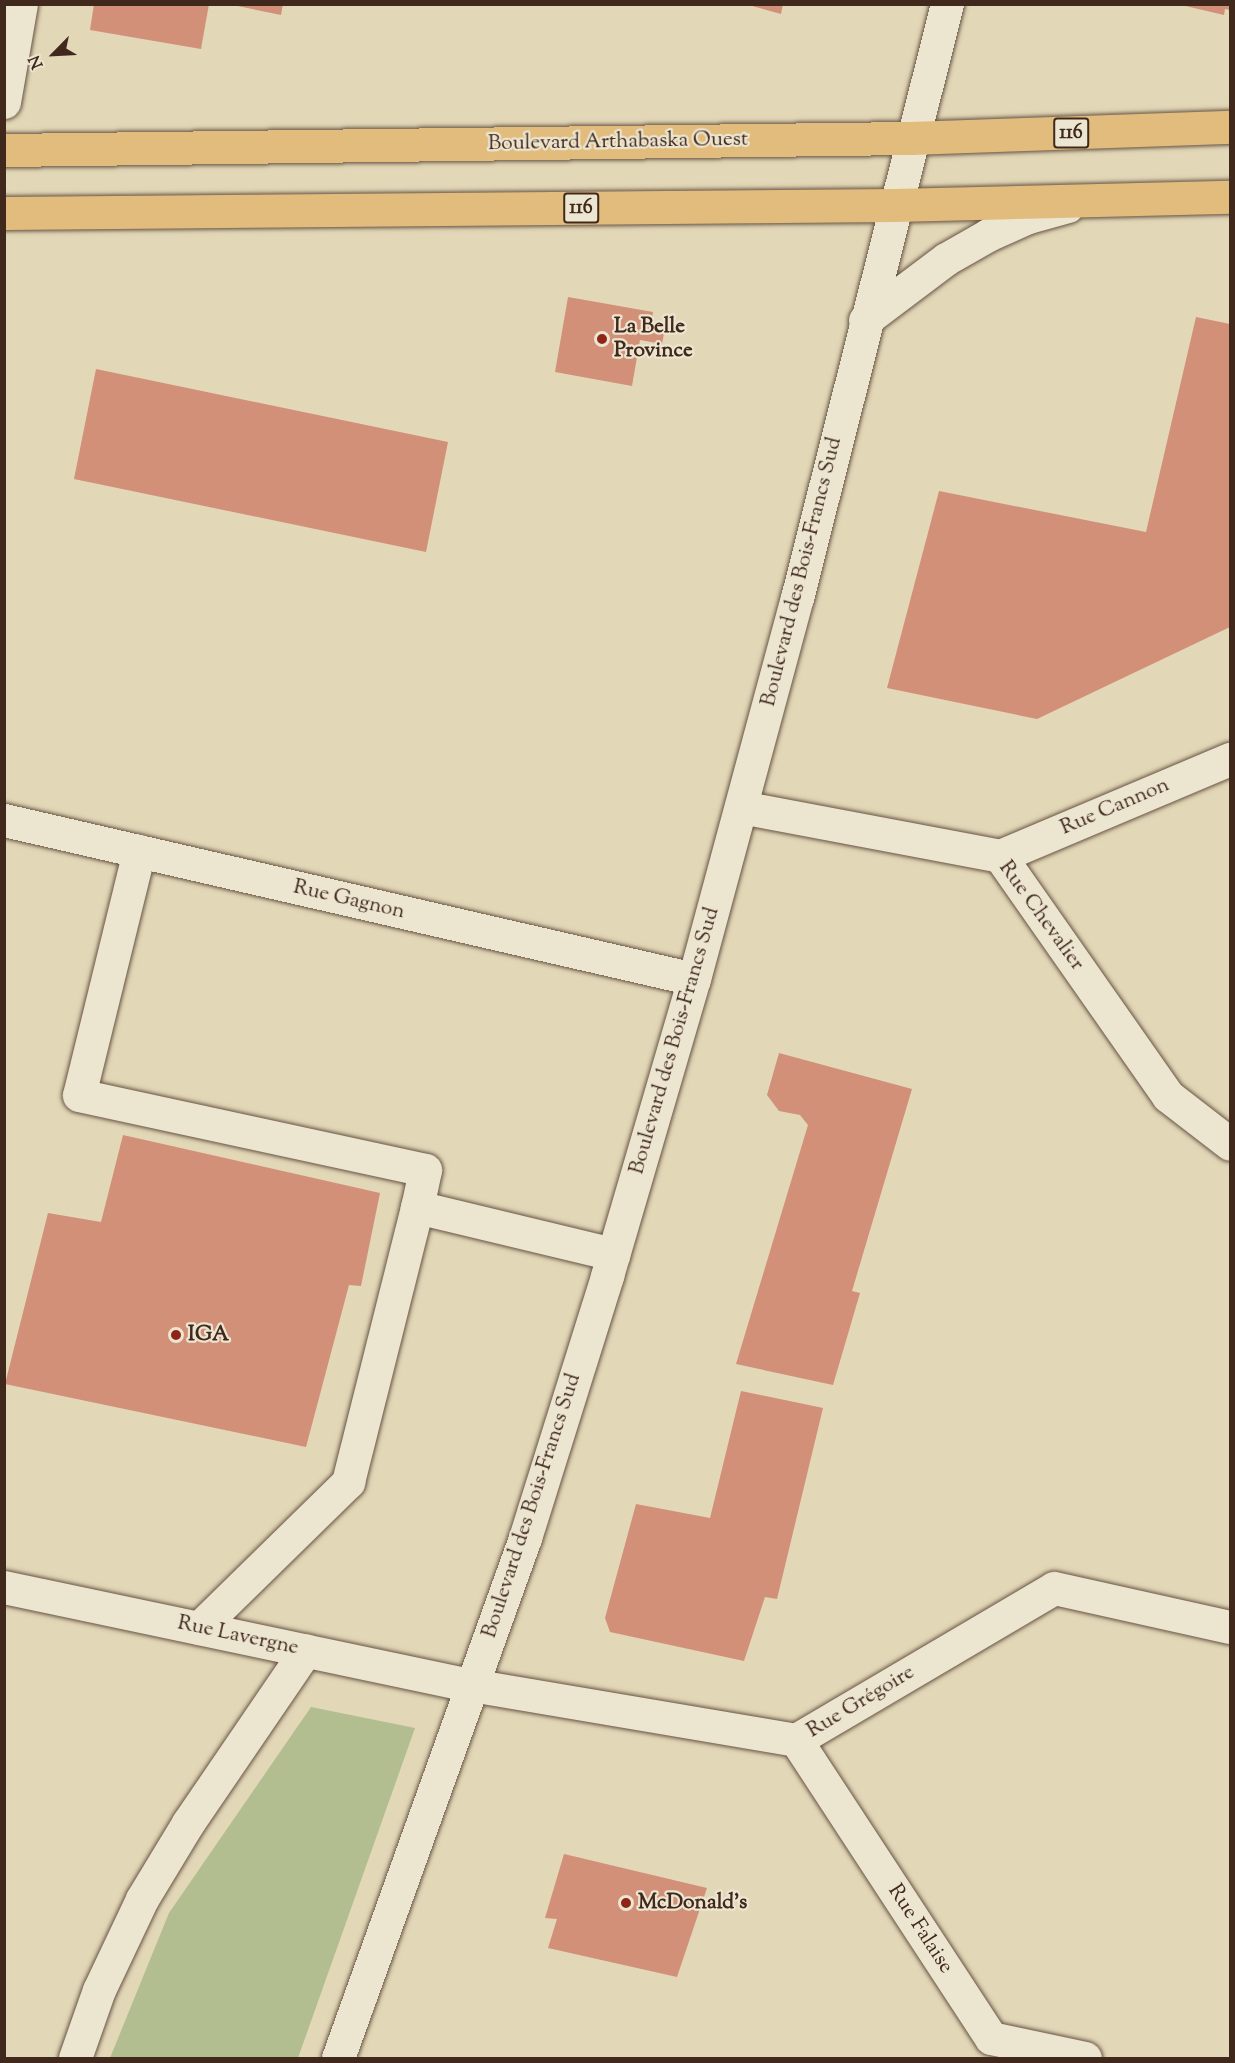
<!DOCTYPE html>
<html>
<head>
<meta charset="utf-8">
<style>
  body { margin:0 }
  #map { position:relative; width:1235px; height:2063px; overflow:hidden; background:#e2d7b7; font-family:"Sorts Mill Goudy",serif }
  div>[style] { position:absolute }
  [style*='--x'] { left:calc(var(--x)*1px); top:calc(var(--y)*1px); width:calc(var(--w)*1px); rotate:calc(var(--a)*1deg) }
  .green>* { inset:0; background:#b2be8f }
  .building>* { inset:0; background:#d29078 }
  .roads { filter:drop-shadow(0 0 2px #685444) drop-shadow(0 0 2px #685444) }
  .minor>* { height:33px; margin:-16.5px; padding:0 16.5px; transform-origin:16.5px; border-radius:16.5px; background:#ece5d0 }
  .major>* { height:33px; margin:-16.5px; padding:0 16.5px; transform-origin:16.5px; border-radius:16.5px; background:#e1bc7c }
  .dots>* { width:16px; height:16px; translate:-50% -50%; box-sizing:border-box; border:3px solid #ece5d0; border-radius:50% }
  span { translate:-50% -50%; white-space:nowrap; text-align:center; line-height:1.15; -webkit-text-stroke:4.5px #ece5d0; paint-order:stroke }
  .shield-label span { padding:2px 4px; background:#ece5d0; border:2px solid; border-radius:4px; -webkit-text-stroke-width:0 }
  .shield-label { font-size:20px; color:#40281d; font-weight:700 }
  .street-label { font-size:21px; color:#40281d }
  .poi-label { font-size:21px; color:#40281d; font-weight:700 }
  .left { translate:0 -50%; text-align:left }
  .frame { position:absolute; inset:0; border:6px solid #40281d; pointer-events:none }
  .north { position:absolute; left:24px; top:24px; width:60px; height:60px; -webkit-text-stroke:4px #ece5d0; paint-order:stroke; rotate:246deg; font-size:16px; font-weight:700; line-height:24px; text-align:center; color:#40281d }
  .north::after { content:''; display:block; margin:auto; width:21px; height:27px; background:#40281d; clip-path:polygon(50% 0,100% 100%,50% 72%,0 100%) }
</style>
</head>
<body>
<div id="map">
  <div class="green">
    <i style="clip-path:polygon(311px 1707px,415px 1728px,298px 2058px,110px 2058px,169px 1913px)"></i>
  </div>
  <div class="building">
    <i style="clip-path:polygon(94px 4px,209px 4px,201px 49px,90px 30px)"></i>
    <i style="clip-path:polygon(228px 4px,283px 4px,281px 15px)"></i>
    <i style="clip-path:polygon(745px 4px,783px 4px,781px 14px)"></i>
    <i style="clip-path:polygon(1177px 4px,1230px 4px,1230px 10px,1225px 9px,1224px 15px)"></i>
    <i style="clip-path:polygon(568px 297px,653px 312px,651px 326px,665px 328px,662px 344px,640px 340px,632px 386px,555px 372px)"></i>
    <i style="clip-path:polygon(1196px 317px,1230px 324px,1230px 627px,1037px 719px,887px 688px,939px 491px,1146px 532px)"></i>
    <i style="clip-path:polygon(96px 369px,448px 442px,426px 552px,74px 479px)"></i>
    <i style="clip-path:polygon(779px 1053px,912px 1089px,852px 1291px,860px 1293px,833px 1385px,736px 1364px,808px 1125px,800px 1115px,779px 1111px,767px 1095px)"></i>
    <i style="clip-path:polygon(123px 1135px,380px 1193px,361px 1286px,349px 1285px,306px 1447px,5px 1384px,48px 1213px,101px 1222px)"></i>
    <i style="clip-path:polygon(741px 1391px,823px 1408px,777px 1599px,765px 1597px,744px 1661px,610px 1632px,605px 1618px,636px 1504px,710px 1518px)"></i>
    <i style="clip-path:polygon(564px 1854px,707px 1888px,677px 1977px,548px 1948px,557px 1919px,545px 1918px)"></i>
  </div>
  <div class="roads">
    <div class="minor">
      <i style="--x:4;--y:102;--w:99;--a:-80.2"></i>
      <i style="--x:865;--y:320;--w:101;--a:-37"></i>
      <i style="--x:946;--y:259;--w:48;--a:-29.7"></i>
      <i style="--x:988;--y:235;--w:44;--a:-24.2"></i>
      <i style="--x:1028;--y:217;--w:41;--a:-15.4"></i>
      <i style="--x:741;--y:807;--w:264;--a:10.7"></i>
      <i style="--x:1000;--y:856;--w:293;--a:55"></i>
      <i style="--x:1168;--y:1096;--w:78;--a:37.7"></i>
      <i style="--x:4;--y:820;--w:708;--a:12.98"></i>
      <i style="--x:139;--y:851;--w:251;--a:103.8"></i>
      <i style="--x:79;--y:1095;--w:354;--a:12.2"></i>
      <i style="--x:425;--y:1170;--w:38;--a:102"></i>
      <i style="--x:1000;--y:856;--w:250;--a:-22.9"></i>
      <i style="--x:4;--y:1587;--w:477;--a:11.9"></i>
      <i style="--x:471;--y:1685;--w:330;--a:9.6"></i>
      <i style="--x:796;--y:1740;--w:299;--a:-30.5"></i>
      <i style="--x:1054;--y:1588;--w:180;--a:12.5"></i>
      <i style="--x:199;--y:1628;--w:209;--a:-44.4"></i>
      <i style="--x:348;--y:1482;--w:284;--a:-75.9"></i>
      <i style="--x:417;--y:1207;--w:202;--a:13.5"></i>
      <i style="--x:796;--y:1740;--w:356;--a:56.8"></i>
      <i style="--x:991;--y:2038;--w:96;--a:12"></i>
      <i style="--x:75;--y:2058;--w:72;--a:-70.6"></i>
      <i style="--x:99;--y:1990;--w:101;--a:-64.7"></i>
      <i style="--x:142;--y:1899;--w:89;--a:-58.8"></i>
      <i style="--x:188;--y:1823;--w:209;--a:-55.7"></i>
      <i style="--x:338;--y:2058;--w:553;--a:-70.22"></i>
      <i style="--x:525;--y:1538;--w:275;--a:-72.6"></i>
      <i style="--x:607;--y:1276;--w:309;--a:-73.7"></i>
      <i style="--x:694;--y:979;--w:395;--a:-74.9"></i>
      <i style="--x:797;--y:598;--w:613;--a:-75.83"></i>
    </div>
    <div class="major">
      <i style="--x:4;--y:150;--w:908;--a:-0.76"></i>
      <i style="--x:912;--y:138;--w:318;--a:-2"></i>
      <i style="--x:4;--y:213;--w:890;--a:-0.52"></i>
      <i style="--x:894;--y:205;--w:336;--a:-1.4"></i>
    </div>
  </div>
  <div class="dots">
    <i style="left:602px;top:339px;background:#8f2418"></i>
    <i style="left:176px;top:1335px;background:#8f2418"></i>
    <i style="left:626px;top:1903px;background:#8f2418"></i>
  </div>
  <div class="shield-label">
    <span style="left:1071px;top:133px">116</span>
    <span style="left:581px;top:208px">116</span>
  </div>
  <div class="street-label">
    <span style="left:618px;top:142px;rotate:-1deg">Boulevard Arthabaska Ouest</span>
    <span style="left:802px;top:572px;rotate:-76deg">Boulevard des Bois-Francs Sud</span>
    <span style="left:1115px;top:807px;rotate:-23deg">Rue Cannon</span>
    <span style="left:349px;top:900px;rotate:13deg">Rue Gagnon</span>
    <span style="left:1041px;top:916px;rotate:54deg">Rue Chevalier</span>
    <span style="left:675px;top:1041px;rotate:-74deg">Boulevard des Bois-Francs Sud</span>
    <span style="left:532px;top:1506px;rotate:-72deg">Boulevard des Bois-Francs Sud</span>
    <span style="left:238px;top:1636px;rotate:12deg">Rue Lavergne</span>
    <span style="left:861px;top:1702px;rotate:-31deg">Rue Grégoire</span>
    <span style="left:920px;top:1929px;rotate:57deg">Rue Falaise</span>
  </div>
  <div class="poi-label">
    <span class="left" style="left:614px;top:339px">La Belle<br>Province</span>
    <span class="left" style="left:188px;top:1335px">IGA</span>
    <span class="left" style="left:638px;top:1903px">McDonald's</span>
  </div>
  <div class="frame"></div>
  <div class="north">N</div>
</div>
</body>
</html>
